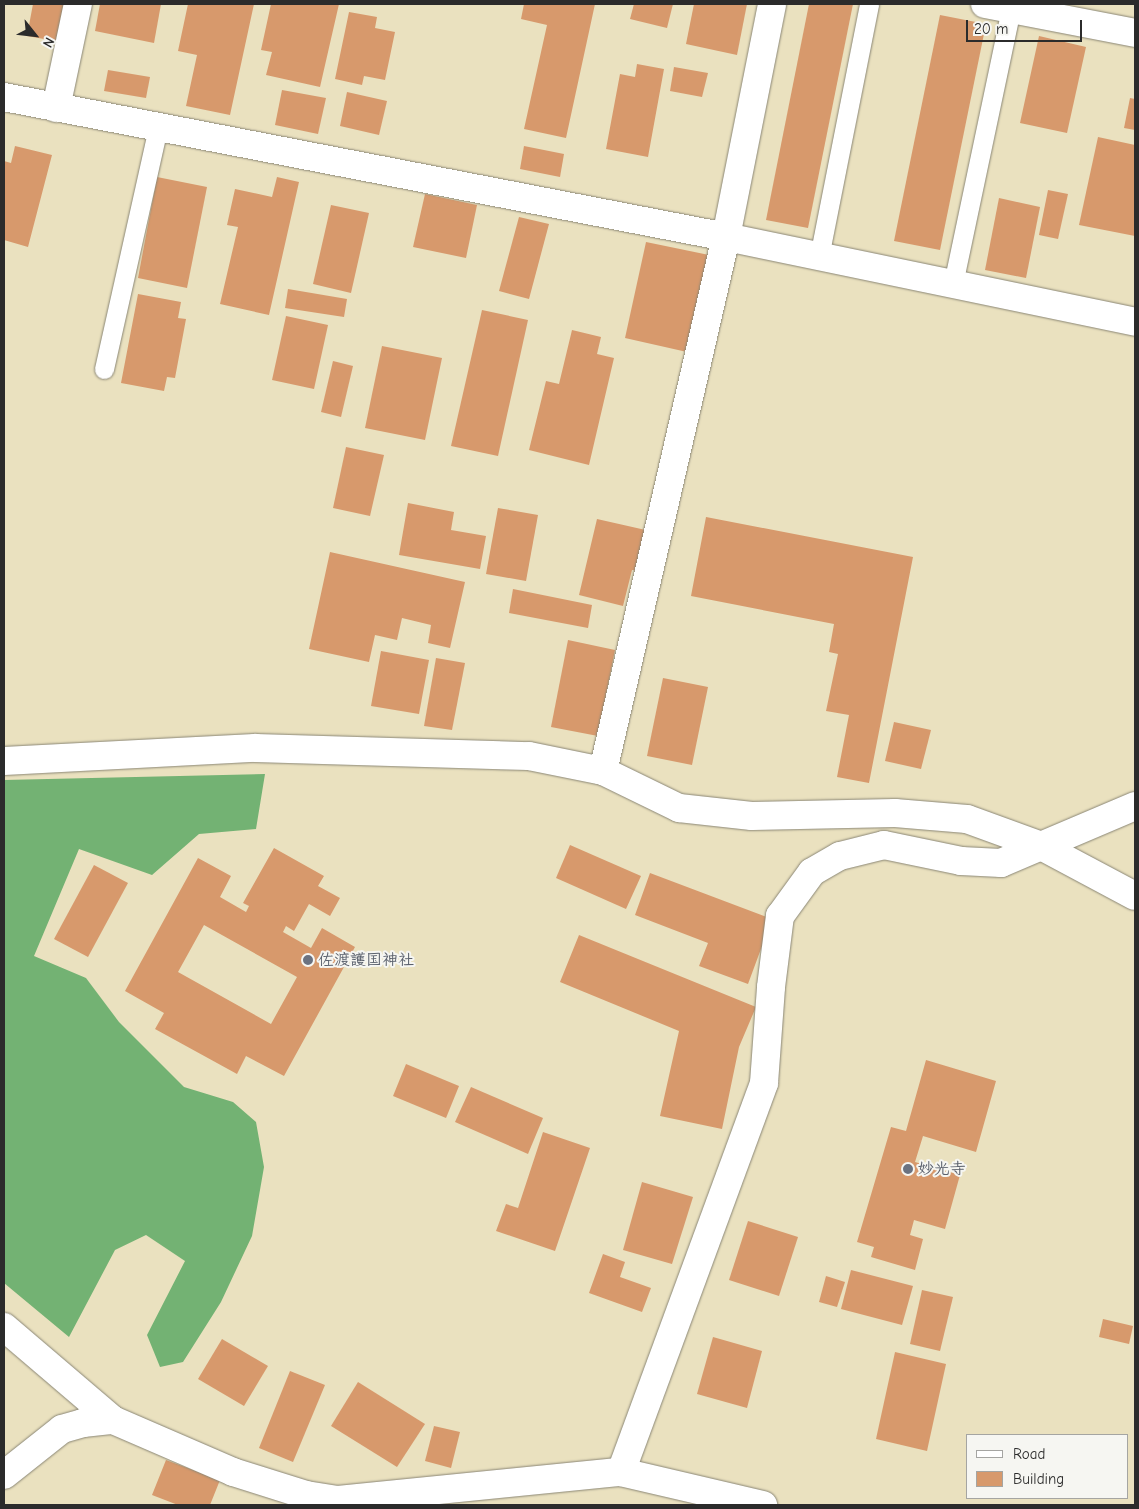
<!DOCTYPE html>
<html>
<head>
<meta charset="utf-8">
<style>
  body { margin:0 }
  #map { position:relative; width:1139px; height:1509px; overflow:hidden; background:#eae1bf; font-family:"Comic Neue","Klee One",sans-serif }
  div>[style] { position:absolute }
  [style*='--x'] { left:calc(var(--x)*1px); top:calc(var(--y)*1px); width:calc(var(--w)*1px); rotate:calc(var(--a)*1deg) }
  .forest>* { inset:0; background:#73b273 }
  .building>* { inset:0; background:#d7996c }
  .roads { filter:drop-shadow(0 0 1px #8a8675) drop-shadow(0 0 1px #8a8675) }
  .service>* { height:19px; margin:-9.5px; padding:0 9.5px; transform-origin:9.5px; border-radius:9.5px; background:#fff }
  .minor>* { height:28px; margin:-14px; padding:0 14px; transform-origin:14px; border-radius:14px; background:#fff }
  .dots>* { width:14px; height:14px; translate:-50% -50%; box-sizing:border-box; border:2px solid #f6f6f2; border-radius:50% }
  span { translate:-50% -50%; white-space:nowrap; text-align:center; line-height:1.15; -webkit-text-stroke:4px #f6f6f2; paint-order:stroke }
  .worship-label { font-size:16px; color:#5b616d; font-weight:700 }
  .left { translate:0 -50%; text-align:left }
  .frame { position:absolute; inset:0; border:5px solid #2b2b2b; pointer-events:none }
  .legend { position:absolute; left:966px; top:1434px; width:162px; height:65px; box-sizing:border-box; background:#f6f6f2; border:1px solid #a5a5a2; margin:0; padding:6px 9px; list-style:none; font-size:15px; color:#2b2b2b }
  .legend li { display:flex; align-items:center; gap:10px; height:25px }
  .legend b { width:25px; border:1px solid #a5a5a2 }
  .north { position:absolute; left:10px; top:10px; width:50px; height:50px; -webkit-text-stroke:4px #f6f6f2; paint-order:stroke; rotate:119deg; font-size:14px; font-weight:700; line-height:20px; text-align:center; color:#2b2b2b }
  .north::after { content:''; display:block; margin:auto; width:18px; height:22px; background:#2b2b2b; clip-path:polygon(50% 0,100% 100%,50% 72%,0 100%) }
  .scale { position:absolute; left:966px; top:20px; width:116px; height:22px; box-sizing:border-box; border:2px solid #2b2b2b; border-top:0; padding-left:6px; font-size:15px; line-height:18px; white-space:nowrap; color:#2b2b2b; -webkit-text-stroke:4px #f6f6f2; paint-order:stroke }
</style>
</head>
<body>
<div id="map">
  <div class="forest">
    <i style="clip-path:polygon(265px 774px,256px 829px,199px 834px,152px 875px,79px 849px,34px 956px,86px 978px,119px 1022px,184px 1087px,233px 1102px,256px 1122px,264px 1167px,252px 1236px,221px 1302px,183px 1362px,160px 1367px,147px 1335px,185px 1261px,146px 1235px,115px 1250px,69px 1337px,4px 1283px,4px 780px)"></i>
  </div>
  <div class="building">
    <i style="clip-path:polygon(33px 4px,68px 4px,61px 42px,27px 36px)"></i>
    <i style="clip-path:polygon(100px 4px,161px 4px,154px 43px,95px 31px)"></i>
    <i style="clip-path:polygon(188px 4px,254px 4px,230px 115px,186px 106px,197px 55px,178px 51px)"></i>
    <i style="clip-path:polygon(271px 4px,339px 4px,320px 87px,266px 75px,272px 52px,261px 50px)"></i>
    <i style="clip-path:polygon(524px 4px,595px 4px,566px 138px,524px 129px,547px 25px,521px 19px)"></i>
    <i style="clip-path:polygon(634px 4px,673px 4px,667px 28px,630px 19px)"></i>
    <i style="clip-path:polygon(694px 4px,747px 4px,737px 55px,686px 44px)"></i>
    <i style="clip-path:polygon(809px 4px,853px 4px,808px 228px,766px 220px)"></i>
    <i style="clip-path:polygon(349px 12px,377px 17px,375px 28px,395px 32px,385px 80px,364px 76px,362px 85px,335px 79px)"></i>
    <i style="clip-path:polygon(940px 15px,986px 24px,940px 250px,894px 241px)"></i>
    <i style="clip-path:polygon(1039px 36px,1086px 47px,1067px 133px,1020px 123px)"></i>
    <i style="clip-path:polygon(637px 64px,664px 69px,648px 157px,606px 149px,620px 74px,635px 77px)"></i>
    <i style="clip-path:polygon(674px 67px,708px 73px,702px 97px,670px 91px)"></i>
    <i style="clip-path:polygon(108px 70px,150px 77px,146px 98px,104px 91px)"></i>
    <i style="clip-path:polygon(282px 90px,326px 98px,318px 134px,275px 125px)"></i>
    <i style="clip-path:polygon(347px 92px,387px 101px,379px 135px,340px 126px)"></i>
    <i style="clip-path:polygon(1130px 98px,1135px 99px,1135px 130px,1124px 128px)"></i>
    <i style="clip-path:polygon(1098px 137px,1135px 145px,1135px 236px,1079px 225px)"></i>
    <i style="clip-path:polygon(15px 146px,52px 155px,28px 247px,4px 240px,4px 161px,11px 163px)"></i>
    <i style="clip-path:polygon(524px 146px,564px 154px,560px 177px,520px 169px)"></i>
    <i style="clip-path:polygon(157px 177px,207px 187px,187px 288px,138px 278px)"></i>
    <i style="clip-path:polygon(277px 177px,299px 182px,269px 315px,220px 304px,238px 227px,227px 225px,235px 189px,272px 197px)"></i>
    <i style="clip-path:polygon(1048px 190px,1068px 194px,1058px 239px,1039px 235px)"></i>
    <i style="clip-path:polygon(425px 194px,477px 205px,466px 258px,413px 247px)"></i>
    <i style="clip-path:polygon(999px 198px,1040px 207px,1026px 278px,985px 270px)"></i>
    <i style="clip-path:polygon(331px 205px,369px 213px,351px 293px,313px 284px)"></i>
    <i style="clip-path:polygon(519px 217px,549px 224px,529px 299px,499px 291px)"></i>
    <i style="clip-path:polygon(646px 242px,709px 255px,687px 352px,625px 338px)"></i>
    <i style="clip-path:polygon(288px 289px,347px 299px,344px 317px,285px 308px)"></i>
    <i style="clip-path:polygon(138px 294px,181px 302px,178px 318px,186px 319px,175px 378px,167px 377px,164px 391px,121px 383px)"></i>
    <i style="clip-path:polygon(482px 310px,528px 320px,498px 456px,451px 446px)"></i>
    <i style="clip-path:polygon(286px 316px,328px 325px,314px 389px,272px 380px)"></i>
    <i style="clip-path:polygon(572px 330px,601px 337px,597px 354px,614px 358px,589px 465px,529px 450px,546px 381px,559px 384px)"></i>
    <i style="clip-path:polygon(382px 346px,442px 358px,425px 440px,365px 428px)"></i>
    <i style="clip-path:polygon(333px 361px,353px 366px,341px 417px,321px 412px)"></i>
    <i style="clip-path:polygon(346px 447px,384px 455px,370px 516px,333px 508px)"></i>
    <i style="clip-path:polygon(408px 503px,454px 512px,451px 530px,486px 536px,480px 569px,399px 555px)"></i>
    <i style="clip-path:polygon(498px 508px,538px 515px,526px 581px,486px 574px)"></i>
    <i style="clip-path:polygon(706px 517px,913px 557px,869px 783px,837px 777px,849px 715px,826px 711px,838px 654px,829px 652px,834px 624px,691px 596px)"></i>
    <i style="clip-path:polygon(597px 519px,650px 531px,641px 571px,632px 570px,623px 606px,579px 595px)"></i>
    <i style="clip-path:polygon(330px 552px,465px 582px,450px 648px,428px 643px,431px 625px,402px 618px,397px 640px,375px 635px,369px 662px,309px 649px)"></i>
    <i style="clip-path:polygon(513px 589px,592px 605px,588px 628px,509px 613px)"></i>
    <i style="clip-path:polygon(568px 640px,615px 650px,598px 736px,551px 727px)"></i>
    <i style="clip-path:polygon(381px 651px,429px 660px,419px 714px,371px 706px)"></i>
    <i style="clip-path:polygon(436px 658px,465px 663px,452px 730px,424px 726px)"></i>
    <i style="clip-path:polygon(663px 678px,708px 687px,692px 765px,647px 756px)"></i>
    <i style="clip-path:polygon(894px 722px,931px 730px,921px 769px,885px 761px)"></i>
    <i style="clip-path:polygon(570px 845px,641px 876px,626px 909px,556px 878px)"></i>
    <i style="clip-path:polygon(evenodd,274px 848px,324px 876px,318px 886px,340px 898px,330px 916px,309px 904px,294px 931px,286px 926px,283px 932px,311px 948px,322px 928px,355px 947px,284px 1076px,246px 1056px,237px 1074px,155px 1029px,164px 1013px,125px 991px,198px 858px,231px 876px,220px 897px,246px 912px,249px 906px,243px 903px,274px 848px,204px 925px,297px 977px,271px 1024px,178px 972px,204px 925px)"></i>
    <i style="clip-path:polygon(94px 865px,128px 883px,88px 957px,54px 939px)"></i>
    <i style="clip-path:polygon(650px 873px,772px 919px,748px 984px,699px 966px,708px 943px,635px 915px)"></i>
    <i style="clip-path:polygon(579px 935px,756px 1007px,739px 1047px,722px 1129px,660px 1116px,679px 1031px,560px 982px)"></i>
    <i style="clip-path:polygon(926px 1060px,996px 1081px,976px 1152px,923px 1136px,915px 1162px,960px 1175px,945px 1229px,914px 1220px,910px 1235px,923px 1239px,915px 1270px,871px 1257px,874px 1247px,857px 1242px,891px 1127px,906px 1131px)"></i>
    <i style="clip-path:polygon(406px 1064px,459px 1086px,446px 1118px,393px 1096px)"></i>
    <i style="clip-path:polygon(471px 1087px,543px 1118px,528px 1154px,455px 1122px)"></i>
    <i style="clip-path:polygon(543px 1132px,590px 1148px,555px 1251px,496px 1231px,506px 1204px,518px 1208px)"></i>
    <i style="clip-path:polygon(642px 1182px,693px 1197px,672px 1264px,623px 1250px)"></i>
    <i style="clip-path:polygon(748px 1221px,798px 1237px,779px 1296px,729px 1280px)"></i>
    <i style="clip-path:polygon(603px 1254px,625px 1262px,620px 1277px,651px 1288px,642px 1312px,589px 1293px)"></i>
    <i style="clip-path:polygon(851px 1270px,913px 1286px,902px 1325px,841px 1309px)"></i>
    <i style="clip-path:polygon(826px 1276px,845px 1282px,837px 1307px,819px 1302px)"></i>
    <i style="clip-path:polygon(922px 1290px,953px 1297px,940px 1351px,910px 1344px)"></i>
    <i style="clip-path:polygon(1103px 1319px,1133px 1326px,1129px 1344px,1099px 1337px)"></i>
    <i style="clip-path:polygon(713px 1337px,762px 1351px,747px 1408px,697px 1394px)"></i>
    <i style="clip-path:polygon(222px 1339px,268px 1366px,244px 1406px,198px 1379px)"></i>
    <i style="clip-path:polygon(895px 1352px,946px 1364px,927px 1451px,876px 1439px)"></i>
    <i style="clip-path:polygon(290px 1371px,325px 1385px,293px 1462px,259px 1448px)"></i>
    <i style="clip-path:polygon(358px 1382px,425px 1424px,397px 1467px,331px 1426px)"></i>
    <i style="clip-path:polygon(434px 1426px,460px 1432px,451px 1468px,425px 1461px)"></i>
    <i style="clip-path:polygon(166px 1460px,220px 1480px,210px 1505px,178px 1505px,152px 1495px)"></i>
  </div>
  <div class="roads">
    <div class="service">
      <i style="--x:819;--y:257;--w:258;--a:-78.8"></i>
      <i style="--x:953;--y:284;--w:281;--a:-78.1"></i>
      <i style="--x:104;--y:369;--w:247;--a:-77.4"></i>
    </div>
    <div class="minor">
      <i style="--x:985;--y:4;--w:153;--a:10.9"></i>
      <i style="--x:4;--y:97;--w:735;--a:10.97"></i>
      <i style="--x:726;--y:237;--w:418;--a:11.7"></i>
      <i style="--x:56;--y:108;--w:106;--a:-78.1"></i>
      <i style="--x:4;--y:761;--w:251;--a:-3"></i>
      <i style="--x:255;--y:748;--w:274;--a:1.7"></i>
      <i style="--x:529;--y:756;--w:76;--a:11.5"></i>
      <i style="--x:603;--y:771;--w:85;--a:26"></i>
      <i style="--x:679;--y:808;--w:73;--a:6.3"></i>
      <i style="--x:752;--y:816;--w:143;--a:-1.2"></i>
      <i style="--x:895;--y:813;--w:72;--a:4.8"></i>
      <i style="--x:967;--y:819;--w:79;--a:20"></i>
      <i style="--x:1041;--y:846;--w:106;--a:28"></i>
      <i style="--x:603;--y:771;--w:548;--a:-77.03"></i>
      <i style="--x:726;--y:237;--w:237;--a:-78.8"></i>
      <i style="--x:4;--y:1327;--w:143;--a:40.5"></i>
      <i style="--x:113;--y:1420;--w:131;--a:23.4"></i>
      <i style="--x:233;--y:1472;--w:77;--a:17.5"></i>
      <i style="--x:306;--y:1495;--w:32;--a:9"></i>
      <i style="--x:338;--y:1500;--w:284;--a:-5.7"></i>
      <i style="--x:621;--y:1472;--w:146;--a:13.1"></i>
      <i style="--x:621;--y:1472;--w:414;--a:-69.8"></i>
      <i style="--x:764;--y:1083;--w:96;--a:-85.8"></i>
      <i style="--x:771;--y:987;--w:72;--a:-82.8"></i>
      <i style="--x:780;--y:916;--w:54;--a:-54"></i>
      <i style="--x:812;--y:872;--w:32;--a:-30"></i>
      <i style="--x:840;--y:856;--w:45;--a:-14"></i>
      <i style="--x:884;--y:845;--w:79;--a:11.7"></i>
      <i style="--x:961;--y:861;--w:40;--a:2.9"></i>
      <i style="--x:1001;--y:863;--w:146;--a:-23"></i>
      <i style="--x:4;--y:1475;--w:74;--a:-38.4"></i>
      <i style="--x:62;--y:1429;--w:22;--a:-16"></i>
      <i style="--x:83;--y:1423;--w:30;--a:-6"></i>
    </div>
  </div>
  <div class="dots">
    <i style="left:308px;top:960px;background:#6b7280"></i>
    <i style="left:908px;top:1169px;background:#6b7280"></i>
  </div>
  <div class="worship-label">
    <span class="left" style="left:318px;top:960px">佐渡護国神社</span>
    <span class="left" style="left:918px;top:1169px">妙光寺</span>
  </div>
  <div class="frame"></div>
  <ul class="legend">
  <li><b style="height:6px;background:#fff"></b>Road</li>
  <li><b style="height:14px;background:#d7996c"></b>Building</li>
  </ul>
  <div class="north">N</div>
  <div class="scale">20 m</div>
</div>
</body>
</html>
